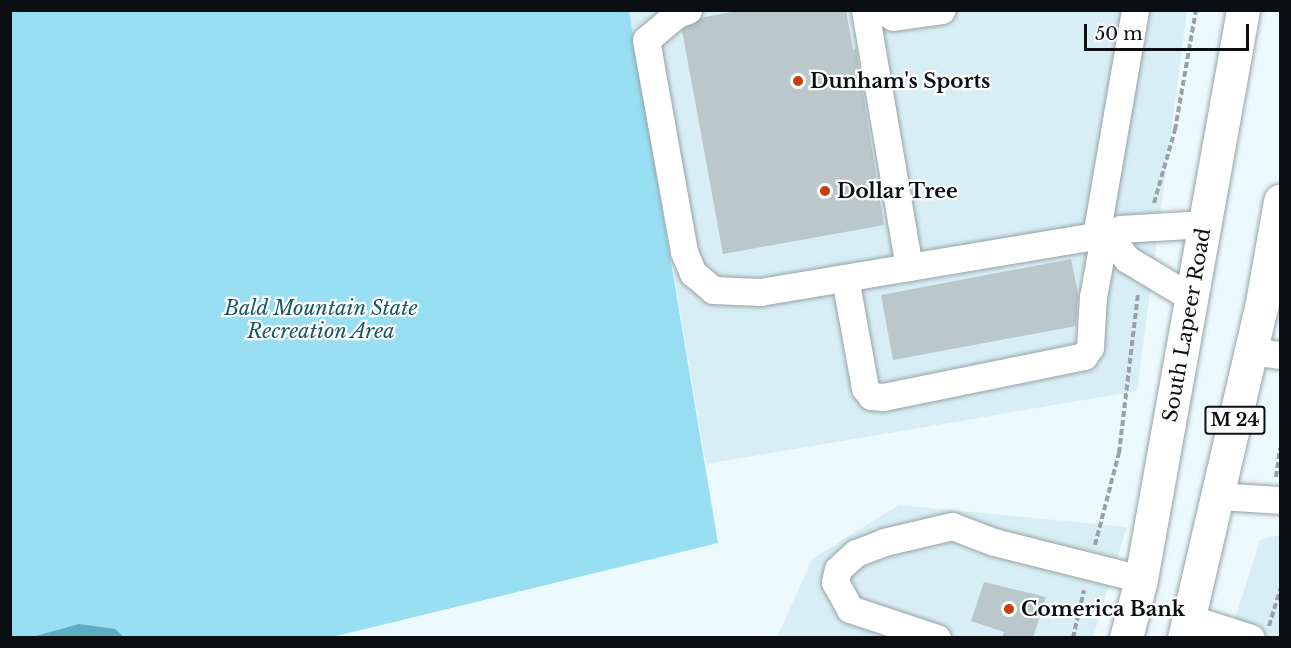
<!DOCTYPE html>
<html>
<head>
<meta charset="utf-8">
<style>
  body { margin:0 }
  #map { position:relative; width:1291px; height:648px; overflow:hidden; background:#ecf9fd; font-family:"Libre Baskerville",serif }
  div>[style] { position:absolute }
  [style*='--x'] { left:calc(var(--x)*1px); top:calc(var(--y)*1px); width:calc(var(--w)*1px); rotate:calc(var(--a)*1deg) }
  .built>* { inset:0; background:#d8eef5 }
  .green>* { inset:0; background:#98dff4 }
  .water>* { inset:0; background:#5eacc1 }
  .building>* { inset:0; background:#bac7cb }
  .path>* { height:4px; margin-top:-2px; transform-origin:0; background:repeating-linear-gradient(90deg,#98a1a5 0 6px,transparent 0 9px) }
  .roads { filter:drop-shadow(0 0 2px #96a2a6) drop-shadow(0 0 2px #96a2a6) }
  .minor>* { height:27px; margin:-13.5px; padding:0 13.5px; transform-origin:13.5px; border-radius:13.5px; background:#fff }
  .major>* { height:33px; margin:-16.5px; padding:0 16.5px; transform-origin:16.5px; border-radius:16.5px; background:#fff }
  .dots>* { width:16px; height:16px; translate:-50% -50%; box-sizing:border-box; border:3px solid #fff; border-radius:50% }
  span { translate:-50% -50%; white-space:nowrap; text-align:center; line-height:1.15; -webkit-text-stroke:4.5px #fff; paint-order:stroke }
  .shield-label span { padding:2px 4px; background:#fff; border:2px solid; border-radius:4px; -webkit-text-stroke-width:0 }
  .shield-label { font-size:18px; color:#0b0f11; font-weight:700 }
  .poi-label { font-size:20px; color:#0b0f11; font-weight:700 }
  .left { translate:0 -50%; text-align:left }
  .park-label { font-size:20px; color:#165766; font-style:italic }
  .street-label { font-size:20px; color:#0b0f11 }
  .frame { position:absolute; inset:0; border:12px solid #0b0f11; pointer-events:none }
  .scale { position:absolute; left:1084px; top:24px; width:165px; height:27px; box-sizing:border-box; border:3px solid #0b0f11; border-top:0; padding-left:8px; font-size:18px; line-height:21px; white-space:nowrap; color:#0b0f11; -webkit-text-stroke:4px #fff; paint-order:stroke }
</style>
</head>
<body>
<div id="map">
  <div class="built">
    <i style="clip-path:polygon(629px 11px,1187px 11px,1137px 391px,706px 464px)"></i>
    <i style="clip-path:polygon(899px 505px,1127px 527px,1093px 637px,777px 638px,812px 559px)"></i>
    <i style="clip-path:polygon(1280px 535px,1280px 637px,1229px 638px,1260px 540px)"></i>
  </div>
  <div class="green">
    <i style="clip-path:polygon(10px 11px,629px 11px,718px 543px,332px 637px,11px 637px)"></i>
  </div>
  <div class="water">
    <i style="clip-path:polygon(79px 624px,115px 629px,124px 637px,11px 637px,32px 637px)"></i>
  </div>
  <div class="building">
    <i style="clip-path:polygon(741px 10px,846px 10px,853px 50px,856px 49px,884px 225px,723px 254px,682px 30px,701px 18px)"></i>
    <i style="clip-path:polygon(1071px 259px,1078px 293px,1076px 326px,893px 360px,881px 295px)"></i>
    <i style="clip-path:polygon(984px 582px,1046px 597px,1033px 638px,1002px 638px,1004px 632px,971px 621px)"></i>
  </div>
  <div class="path">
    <i style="--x:1154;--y:203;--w:76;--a:-74"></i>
    <i style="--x:1175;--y:130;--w:122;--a:-80.1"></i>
    <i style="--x:1276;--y:477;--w:29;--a:-82"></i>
    <i style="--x:1095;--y:545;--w:95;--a:-75.4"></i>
    <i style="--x:1119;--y:453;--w:161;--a:-83.2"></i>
    <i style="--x:1269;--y:626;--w:39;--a:-73"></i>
    <i style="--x:1073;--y:638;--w:49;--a:-77.1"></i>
  </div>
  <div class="roads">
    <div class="minor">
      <i style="--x:688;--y:10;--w:12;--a:160"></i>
      <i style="--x:677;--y:14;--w:40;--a:140"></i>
      <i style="--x:646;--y:40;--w:215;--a:79.8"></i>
      <i style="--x:684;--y:252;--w:23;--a:67"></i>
      <i style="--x:693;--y:273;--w:26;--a:40"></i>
      <i style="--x:713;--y:290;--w:47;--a:2.4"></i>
      <i style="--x:760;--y:292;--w:341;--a:-9.5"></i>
      <i style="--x:1096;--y:236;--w:15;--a:11"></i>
      <i style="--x:1111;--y:239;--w:26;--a:51"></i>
      <i style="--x:1127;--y:259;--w:76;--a:31"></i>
      <i style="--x:865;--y:10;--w:261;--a:80.3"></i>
      <i style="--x:882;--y:10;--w:13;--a:32"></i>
      <i style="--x:893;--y:17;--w:49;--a:-8.1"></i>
      <i style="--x:1096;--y:236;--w:229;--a:-80.2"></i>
      <i style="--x:1111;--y:239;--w:14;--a:-45"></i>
      <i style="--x:1121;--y:229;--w:84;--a:-3.4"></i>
      <i style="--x:845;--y:278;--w:112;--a:79.7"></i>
      <i style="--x:865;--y:388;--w:10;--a:53"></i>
      <i style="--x:871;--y:396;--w:12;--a:5"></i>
      <i style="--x:883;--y:397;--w:205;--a:-11.5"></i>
      <i style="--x:1084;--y:356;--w:11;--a:-56"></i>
      <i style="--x:1090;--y:347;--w:50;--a:-86.6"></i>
      <i style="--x:1093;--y:297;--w:61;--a:-79.6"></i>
      <i style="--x:1251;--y:351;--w:29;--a:8"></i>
      <i style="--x:1218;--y:496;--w:62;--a:3.7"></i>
      <i style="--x:1189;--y:618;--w:65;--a:17.9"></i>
      <i style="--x:937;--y:638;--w:92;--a:-161.6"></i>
      <i style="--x:850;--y:609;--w:31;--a:-119"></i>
      <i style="--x:835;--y:582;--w:13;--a:-77"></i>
      <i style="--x:838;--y:569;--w:24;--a:-42"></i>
      <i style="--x:856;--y:553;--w:30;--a:-21"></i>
      <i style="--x:884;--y:542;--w:70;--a:-13.2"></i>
      <i style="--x:952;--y:526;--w:45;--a:20.9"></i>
      <i style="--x:994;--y:542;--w:152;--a:14.1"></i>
    </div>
    <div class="major">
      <i style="--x:1126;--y:638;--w:61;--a:-75.7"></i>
      <i style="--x:1141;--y:579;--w:578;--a:-79.84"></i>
      <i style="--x:1184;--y:638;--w:339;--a:-76.9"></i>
      <i style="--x:1261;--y:308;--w:109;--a:-79.9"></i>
    </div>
  </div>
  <div class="dots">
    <i style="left:798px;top:81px;background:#c63f09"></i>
    <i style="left:825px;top:191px;background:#c63f09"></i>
    <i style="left:1009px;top:609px;background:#c63f09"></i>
  </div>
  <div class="shield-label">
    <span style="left:1235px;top:420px">M 24</span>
  </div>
  <div class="poi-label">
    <span class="left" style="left:810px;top:81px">Dunham's Sports</span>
    <span class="left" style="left:837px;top:191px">Dollar Tree</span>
    <span class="left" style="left:1021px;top:609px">Comerica Bank</span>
  </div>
  <div class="park-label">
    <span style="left:321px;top:320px">Bald Mountain State<br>Recreation Area</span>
  </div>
  <div class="street-label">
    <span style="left:1187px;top:325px;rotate:-80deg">South Lapeer Road</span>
  </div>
  <div class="frame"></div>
  <div class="scale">50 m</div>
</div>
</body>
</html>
